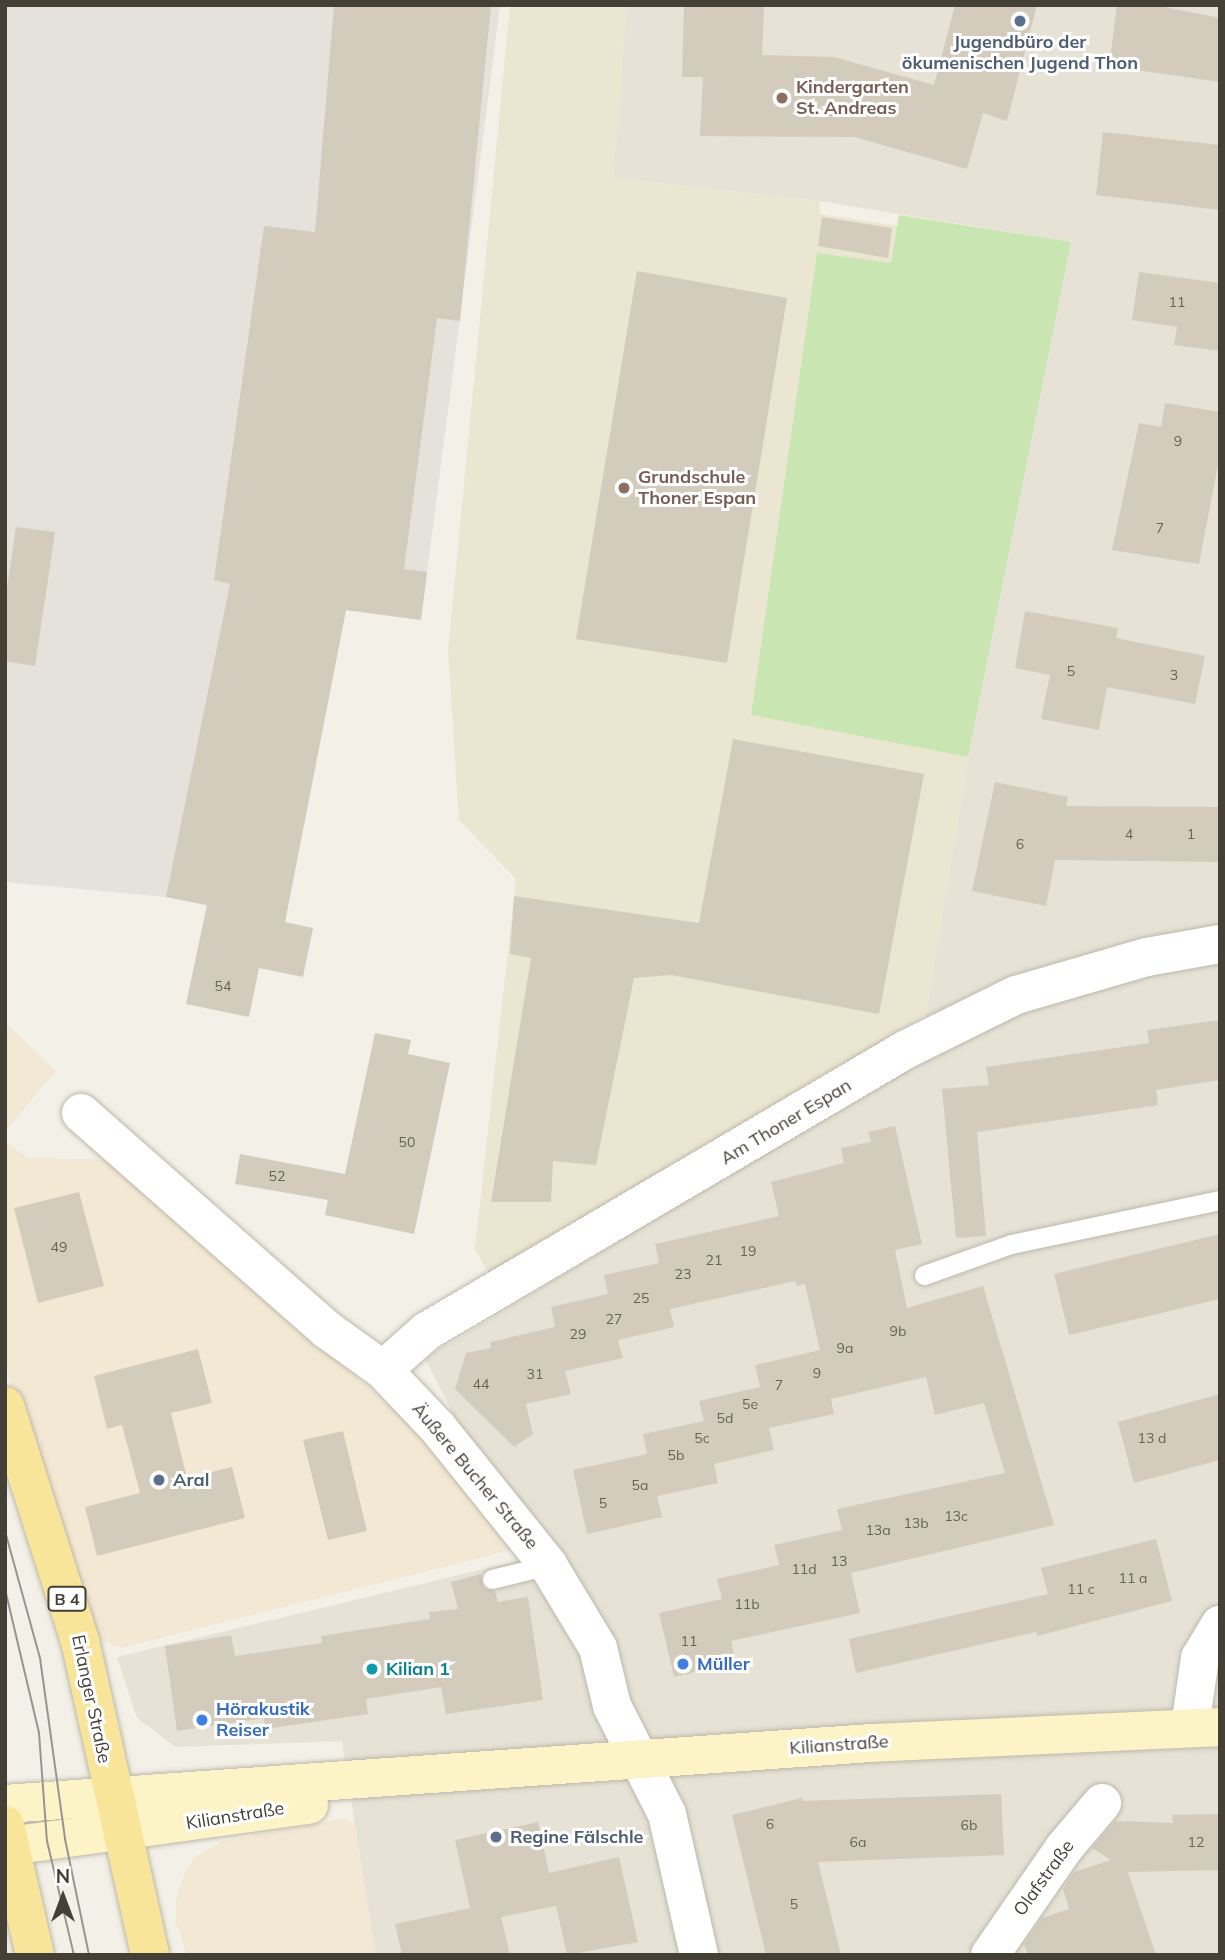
<!DOCTYPE html>
<html>
<head>
<meta charset="utf-8">
<style>
  body { margin:0 }
  #map { position:relative; width:1225px; height:1960px; overflow:hidden; background:#f2f0e7; font-family:Mulish,sans-serif }
  div>[style] { position:absolute }
  [style*='--x'] { left:calc(var(--x)*1px); top:calc(var(--y)*1px); width:calc(var(--w)*1px); rotate:calc(var(--a)*1deg) }
  .residential>* { inset:0; background:#e6e2d5 }
  .commercial>* { inset:0; background:#f3e8d3 }
  .industrial>* { inset:0; background:#e5e1db }
  .education>* { inset:0; background:#ebe6d1 }
  .green>* { inset:0; background:#c9e5b1 }
  .building>* { inset:0; background:#d3ccbd }
  .roads { filter:drop-shadow(0 0 2px #bdb8aa) drop-shadow(0 0 2px #bdb8aa) }
  .lane>* { height:19px; margin:-9.5px; padding:0 9.5px; transform-origin:9.5px; border-radius:9.5px; background:#fff }
  .street>* { height:38px; margin:-19px; padding:0 19px; transform-origin:19px; border-radius:19px; background:#fff }
  .secondary>* { height:38px; margin:-19px; padding:0 19px; transform-origin:19px; border-radius:19px; background:#fcf3c7 }
  .primary>* { height:38px; margin:-19px; padding:0 19px; transform-origin:19px; border-radius:19px; background:#f9e599 }
  .tram>* { height:2px; margin:-1px; padding:0 1px; transform-origin:1px; border-radius:1px; background:#959595 }
  .dots>* { width:19px; height:19px; translate:-50% -50%; box-sizing:border-box; border:4px solid #fff; border-radius:50% }
  span { translate:-50% -50%; white-space:nowrap; text-align:center; line-height:1.15; -webkit-text-stroke:6px #fff; paint-order:stroke }
  .number-label { font-size:14px; color:#686358 }
  .number-label span { -webkit-text-stroke-width:0 }
  .shield-label span { padding:2px 5px; background:#fff; border:2px solid; border-radius:5px; -webkit-text-stroke-width:0 }
  .shield-label { font-size:16px; color:#454036; font-weight:700 }
  .service-label { font-size:18px; color:#4e5e75; font-weight:700 }
  .left { translate:0 -50%; text-align:left }
  .education-label { font-size:18px; color:#785e54; font-weight:700 }
  .street-label { font-size:18px; color:#454036 }
  .shop-label { font-size:18px; color:#366cbe; font-weight:700 }
  .culture-label { font-size:18px; color:#0d838f; font-weight:700 }
  .frame { position:absolute; inset:0; border:7px solid #454036; pointer-events:none }
  .north { position:absolute; left:28px; top:1862px; width:70px; height:70px; -webkit-text-stroke:5px #fff; paint-order:stroke; rotate:0deg; font-size:19px; font-weight:700; line-height:28px; text-align:center; color:#454036 }
  .north::after { content:''; display:block; margin:auto; width:24px; height:32px; background:#454036; clip-path:polygon(50% 0,100% 100%,50% 72%,0 100%) }
</style>
</head>
<body>
<div id="map">
  <div class="residential">
    <i style="clip-path:polygon(627px 5px,1220px 5px,1220px 1955px,375px 1955px,342px 1741px,176px 1747px,137px 1718px,117px 1657px,526px 1559px,425px 1358px,938px 1048px,926px 1015px,968px 757px,1071px 242px,819px 201px,613px 178px)"></i>
  </div>
  <div class="commercial">
    <i style="clip-path:polygon(5px 1023px,56px 1071px,5px 1131px)"></i>
    <i style="clip-path:polygon(5px 1141px,28px 1158px,115px 1160px,407px 1422px,470px 1488px,515px 1549px,121px 1648px,91px 1636px,29px 1450px,5px 1363px)"></i>
    <i style="clip-path:polygon(343px 1819px,355px 1825px,376px 1955px,187px 1955px,176px 1922px,176px 1900px,184px 1874px,195px 1857px,223px 1841px)"></i>
  </div>
  <div class="industrial">
    <i style="clip-path:polygon(5px 5px,500px 5px,421px 620px,346px 610px,285px 922px,166px 897px,5px 882px)"></i>
  </div>
  <div class="education">
    <i style="clip-path:polygon(510px 5px,627px 5px,613px 178px,819px 201px,820px 214px,898px 226px,892px 264px,817px 253px,751px 715px,968px 757px,926px 1015px,489px 1274px,475px 1249px,516px 879px,459px 820px,448px 651px)"></i>
  </div>
  <div class="green">
    <i style="clip-path:polygon(899px 215px,1071px 242px,968px 757px,751px 715px,817px 253px,891px 263px)"></i>
  </div>
  <div class="building">
    <i style="clip-path:polygon(334px 5px,491px 5px,460px 321px,437px 318px,404px 569px,427px 572px,421px 620px,346px 610px,285px 922px,313px 928px,303px 977px,259px 968px,249px 1017px,186px 1004px,207px 905px,166px 897px,230px 584px,214px 580px,264px 226px,315px 232px)"></i>
    <i style="clip-path:polygon(684px 5px,764px 5px,762px 55px,834px 57px,934px 85px,955px 5px,1037px 5px,1007px 121px,983px 113px,967px 169px,854px 137px,700px 136px,703px 77px,682px 77px)"></i>
    <i style="clip-path:polygon(1117px 5px,1154px 5px,1220px 18px,1220px 82px,1109px 66px)"></i>
    <i style="clip-path:polygon(1103px 132px,1220px 145px,1220px 210px,1096px 195px)"></i>
    <i style="clip-path:polygon(822px 217px,892px 228px,888px 258px,818px 246px)"></i>
    <i style="clip-path:polygon(637px 271px,787px 298px,727px 663px,576px 639px)"></i>
    <i style="clip-path:polygon(1139px 272px,1220px 283px,1220px 351px,1174px 345px,1177px 327px,1132px 320px)"></i>
    <i style="clip-path:polygon(1165px 403px,1220px 412px,1220px 454px,1199px 564px,1112px 550px,1139px 423px,1161px 427px)"></i>
    <i style="clip-path:polygon(16px 527px,55px 532px,35px 666px,5px 661px,5px 602px)"></i>
    <i style="clip-path:polygon(1025px 611px,1118px 628px,1116px 638px,1205px 656px,1195px 704px,1107px 687px,1099px 730px,1041px 719px,1050px 675px,1015px 668px)"></i>
    <i style="clip-path:polygon(733px 739px,924px 774px,879px 1014px,671px 975px,634px 978px,596px 1165px,553px 1161px,551px 1202px,491px 1202px,531px 958px,510px 954px,514px 896px,699px 923px)"></i>
    <i style="clip-path:polygon(995px 782px,1068px 797px,1066px 806px,1220px 807px,1220px 862px,1055px 860px,1046px 906px,972px 891px)"></i>
    <i style="clip-path:polygon(1220px 1020px,1220px 1080px,1156px 1090px,1158px 1105px,977px 1132px,986px 1236px,956px 1238px,942px 1089px,989px 1085px,986px 1067px,1149px 1043px,1147px 1030px)"></i>
    <i style="clip-path:polygon(375px 1033px,411px 1040px,408px 1054px,450px 1063px,414px 1234px,325px 1215px,328px 1200px,235px 1184px,240px 1154px,345px 1174px)"></i>
    <i style="clip-path:polygon(895px 1126px,922px 1244px,895px 1250px,907px 1308px,983px 1286px,1054px 1525px,851px 1573px,860px 1613px,731px 1641px,736px 1663px,674px 1677px,659px 1613px,722px 1599px,717px 1579px,779px 1565px,774px 1545px,842px 1530px,837px 1509px,1005px 1473px,984px 1403px,935px 1415px,926px 1377px,831px 1399px,834px 1414px,769px 1428px,774px 1450px,714px 1464px,718px 1483px,657px 1496px,662px 1517px,587px 1534px,573px 1470px,647px 1454px,643px 1434px,704px 1421px,699px 1401px,760px 1387px,755px 1365px,820px 1350px,805px 1284px,797px 1286px,795px 1281px,670px 1309px,674px 1327px,618px 1340px,623px 1358px,565px 1371px,571px 1394px,526px 1404px,533px 1434px,514px 1447px,455px 1389px,466px 1353px,491px 1348px,490px 1342px,555px 1327px,551px 1307px,608px 1294px,604px 1275px,659px 1263px,655px 1244px,779px 1216px,771px 1182px,844px 1163px,841px 1148px,871px 1142px,868px 1132px)"></i>
    <i style="clip-path:polygon(79px 1192px,104px 1286px,38px 1303px,14px 1208px)"></i>
    <i style="clip-path:polygon(1220px 1234px,1220px 1299px,1069px 1335px,1054px 1274px)"></i>
    <i style="clip-path:polygon(198px 1349px,212px 1403px,171px 1413px,187px 1478px,232px 1467px,245px 1518px,97px 1556px,85px 1507px,140px 1493px,122px 1425px,107px 1429px,94px 1376px)"></i>
    <i style="clip-path:polygon(1220px 1394px,1220px 1460px,1134px 1483px,1118px 1422px)"></i>
    <i style="clip-path:polygon(343px 1431px,367px 1531px,328px 1540px,303px 1440px)"></i>
    <i style="clip-path:polygon(1156px 1539px,1172px 1601px,1037px 1636px,1036px 1632px,856px 1673px,849px 1639px,1048px 1594px,1041px 1568px)"></i>
    <i style="clip-path:polygon(481px 1574px,483px 1587px,495px 1591px,498px 1602px,528px 1597px,543px 1700px,446px 1714px,441px 1687px,366px 1699px,368px 1714px,265px 1729px,264px 1718px,177px 1731px,165px 1646px,231px 1635px,235px 1656px,322px 1643px,321px 1636px,430px 1619px,429px 1612px,458px 1609px,451px 1582px)"></i>
    <i style="clip-path:polygon(1001px 1794px,1004px 1855px,818px 1862px,841px 1955px,766px 1955px,732px 1815px,802px 1798px,803px 1801px)"></i>
    <i style="clip-path:polygon(1220px 1814px,1220px 1870px,1128px 1872px,1156px 1955px,1028px 1955px,1024px 1944px,1042px 1918px,1069px 1909px,1063px 1889px,1074px 1872px,1111px 1860px,1092px 1848px,1115px 1821px,1173px 1823px,1172px 1815px)"></i>
    <i style="clip-path:polygon(538px 1822px,549px 1873px,619px 1857px,638px 1942px,567px 1955px,556px 1906px,501px 1917px,510px 1955px,402px 1955px,395px 1924px,470px 1908px,455px 1840px)"></i>
  </div>
  <div class="roads">
    <div class="lane">
      <i style="--x:924;--y:1275;--w:92;--a:-19.6"></i>
      <i style="--x:1011;--y:1244;--w:214;--a:-11.9"></i>
      <i style="--x:492;--y:1579;--w:58;--a:-14"></i>
    </div>
    <div class="street">
      <i style="--x:81;--y:1113;--w:327;--a:41.4"></i>
      <i style="--x:326;--y:1329;--w:70;--a:35.7"></i>
      <i style="--x:383;--y:1370;--w:80;--a:46.5"></i>
      <i style="--x:438;--y:1428;--w:176;--a:51.2"></i>
      <i style="--x:548;--y:1565;--w:97;--a:58.9"></i>
      <i style="--x:598;--y:1648;--w:60;--a:76.4"></i>
      <i style="--x:612;--y:1706;--w:121;--a:63"></i>
      <i style="--x:667;--y:1814;--w:145;--a:77.2"></i>
      <i style="--x:383;--y:1370;--w:59;--a:-41.6"></i>
      <i style="--x:427;--y:1331;--w:554;--a:-30.45"></i>
      <i style="--x:905;--y:1050;--w:124;--a:-26.4"></i>
      <i style="--x:1016;--y:995;--w:136;--a:-16.2"></i>
      <i style="--x:1147;--y:957;--w:74;--a:-10.1"></i>
      <i style="--x:1190;--y:1727;--w:70;--a:-81.8"></i>
      <i style="--x:1200;--y:1658;--w:39;--a:-59"></i>
      <i style="--x:990;--y:1955;--w:130;--a:-55.3"></i>
      <i style="--x:1064;--y:1848;--w:59;--a:-49.8"></i>
    </div>
    <div class="secondary">
      <i style="--x:5;--y:1804;--w:868;--a:-4.03"></i>
      <i style="--x:871;--y:1743;--w:349;--a:-2.6"></i>
      <i style="--x:9;--y:1846;--w:303;--a:-7.8"></i>
    </div>
    <div class="primary">
      <i style="--x:5;--y:1406;--w:247;--a:72.3"></i>
      <i style="--x:80;--y:1641;--w:322;--a:77.4"></i>
      <i style="--x:5;--y:1825;--w:133;--a:77"></i>
    </div>
  </div>
  <div class="tram">
    <i style="--x:5;--y:1531;--w:132;--a:74.6"></i>
    <i style="--x:40;--y:1658;--w:183;--a:82.1"></i>
    <i style="--x:65;--y:1839;--w:118;--a:78.3"></i>
    <i style="--x:5;--y:1589;--w:148;--a:76.7"></i>
    <i style="--x:39;--y:1733;--w:108;--a:85.8"></i>
    <i style="--x:47;--y:1841;--w:117;--a:76.7"></i>
  </div>
  <div class="dots">
    <i style="left:1020px;top:21px;background:#5c6f8a"></i>
    <i style="left:782px;top:98px;background:#8d6e63"></i>
    <i style="left:624px;top:488px;background:#8d6e63"></i>
    <i style="left:159px;top:1480px;background:#5c6f8a"></i>
    <i style="left:683px;top:1664px;background:#3f7fe0"></i>
    <i style="left:372px;top:1669px;background:#0f9aa8"></i>
    <i style="left:202px;top:1720px;background:#3f7fe0"></i>
    <i style="left:496px;top:1837px;background:#5c6f8a"></i>
  </div>
  <div class="number-label">
    <span style="left:1177px;top:302px">11</span>
    <span style="left:1178px;top:441px">9</span>
    <span style="left:1160px;top:528px">7</span>
    <span style="left:1071px;top:671px">5</span>
    <span style="left:1174px;top:675px">3</span>
    <span style="left:1129px;top:834px">4</span>
    <span style="left:1191px;top:834px">1</span>
    <span style="left:1020px;top:844px">6</span>
    <span style="left:223px;top:986px">54</span>
    <span style="left:407px;top:1142px">50</span>
    <span style="left:277px;top:1176px">52</span>
    <span style="left:59px;top:1247px">49</span>
    <span style="left:748px;top:1251px">19</span>
    <span style="left:714px;top:1260px">21</span>
    <span style="left:683px;top:1274px">23</span>
    <span style="left:641px;top:1298px">25</span>
    <span style="left:614px;top:1319px">27</span>
    <span style="left:898px;top:1331px">9b</span>
    <span style="left:578px;top:1334px">29</span>
    <span style="left:845px;top:1348px">9a</span>
    <span style="left:817px;top:1373px">9</span>
    <span style="left:535px;top:1374px">31</span>
    <span style="left:481px;top:1384px">44</span>
    <span style="left:779px;top:1385px">7</span>
    <span style="left:750px;top:1404px">5e</span>
    <span style="left:725px;top:1418px">5d</span>
    <span style="left:702px;top:1438px">5c</span>
    <span style="left:1152px;top:1438px">13 d</span>
    <span style="left:676px;top:1455px">5b</span>
    <span style="left:640px;top:1485px">5a</span>
    <span style="left:603px;top:1503px">5</span>
    <span style="left:956px;top:1516px">13c</span>
    <span style="left:916px;top:1523px">13b</span>
    <span style="left:878px;top:1530px">13a</span>
    <span style="left:839px;top:1561px">13</span>
    <span style="left:804px;top:1569px">11d</span>
    <span style="left:1133px;top:1578px">11 a</span>
    <span style="left:1081px;top:1589px">11 c</span>
    <span style="left:747px;top:1604px">11b</span>
    <span style="left:689px;top:1641px">11</span>
    <span style="left:770px;top:1824px">6</span>
    <span style="left:969px;top:1825px">6b</span>
    <span style="left:858px;top:1842px">6a</span>
    <span style="left:1196px;top:1842px">12</span>
    <span style="left:794px;top:1904px">5</span>
  </div>
  <div class="shield-label">
    <span style="left:67px;top:1599px">B 4</span>
  </div>
  <div class="service-label">
    <span style="left:1020px;top:53px">Jugendbüro der<br>ökumenischen Jugend Thon</span>
    <span class="left" style="left:173px;top:1480px">Aral</span>
    <span class="left" style="left:510px;top:1837px">Regine Fälschle</span>
  </div>
  <div class="education-label">
    <span class="left" style="left:796px;top:98px">Kindergarten<br>St. Andreas</span>
    <span class="left" style="left:638px;top:488px">Grundschule<br>Thoner Espan</span>
  </div>
  <div class="street-label">
    <span style="left:786px;top:1122px;rotate:-31deg">Am Thoner Espan</span>
    <span style="left:475px;top:1476px;rotate:50deg">Äußere Bucher Straße</span>
    <span style="left:91px;top:1699px;rotate:78deg">Erlanger Straße</span>
    <span style="left:839px;top:1745px;rotate:-4deg">Kilianstraße</span>
    <span style="left:235px;top:1816px;rotate:-9deg">Kilianstraße</span>
    <span style="left:1044px;top:1878px;rotate:-54deg">Olafstraße</span>
  </div>
  <div class="shop-label">
    <span class="left" style="left:697px;top:1664px">Müller</span>
    <span class="left" style="left:216px;top:1720px">Hörakustik<br>Reiser</span>
  </div>
  <div class="culture-label">
    <span class="left" style="left:386px;top:1669px">Kilian 1</span>
  </div>
  <div class="frame"></div>
  <div class="north">N</div>
</div>
</body>
</html>
